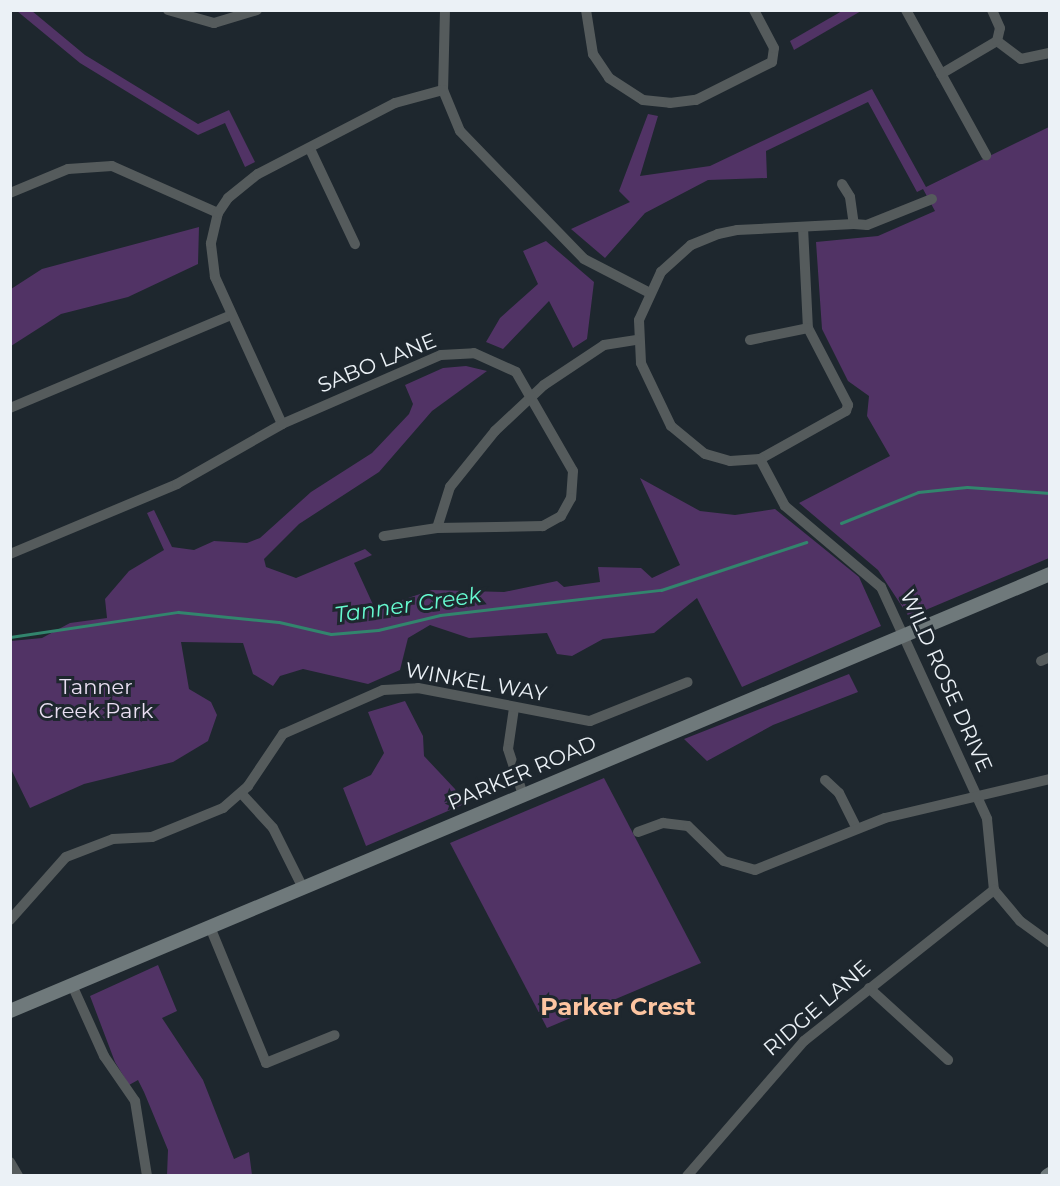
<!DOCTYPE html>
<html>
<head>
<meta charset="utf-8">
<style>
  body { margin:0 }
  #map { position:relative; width:1060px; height:1186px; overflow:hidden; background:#1e272e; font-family:Montserrat,sans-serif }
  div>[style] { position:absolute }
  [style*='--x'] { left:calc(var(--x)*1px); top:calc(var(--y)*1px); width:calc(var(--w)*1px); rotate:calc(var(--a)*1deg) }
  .green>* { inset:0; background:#513365 }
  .stream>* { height:3px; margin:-1.5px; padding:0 1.5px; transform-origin:1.5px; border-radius:1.5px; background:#32856d }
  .street>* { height:10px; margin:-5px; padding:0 5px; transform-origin:5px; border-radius:5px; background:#555b5c }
  .secondary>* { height:14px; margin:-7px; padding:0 7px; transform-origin:7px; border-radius:7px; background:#6f797b }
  span { translate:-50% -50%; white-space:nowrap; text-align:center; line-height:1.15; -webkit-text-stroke:6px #1e272e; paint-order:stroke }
  .street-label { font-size:21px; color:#ebf1f6 }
  .park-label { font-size:21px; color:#e9def2 }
  .water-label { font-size:22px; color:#66fad0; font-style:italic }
  .quarter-label { font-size:24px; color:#fdc5a1; font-weight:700 }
  .frame { position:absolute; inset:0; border:12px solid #ebf1f6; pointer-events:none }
</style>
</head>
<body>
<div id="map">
  <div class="green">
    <i style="clip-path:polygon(17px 11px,32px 11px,85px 55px,198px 124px,229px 110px,255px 162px,245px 167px,225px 123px,198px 135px,80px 63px)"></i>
    <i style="clip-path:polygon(842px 11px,861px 11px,794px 50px,790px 41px)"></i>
    <i style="clip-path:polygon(872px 89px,926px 187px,1049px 127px,1049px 558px,909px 617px,878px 570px,799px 503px,890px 456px,867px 416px,869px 396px,848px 381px,822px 329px,816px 242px,878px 236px,935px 211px,923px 189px,917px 192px,868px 102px,766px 151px,767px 178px,708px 180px,645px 213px,605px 258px,571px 229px,630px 202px,619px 191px,648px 114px,658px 116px,640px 176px,710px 166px)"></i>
    <i style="clip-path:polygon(199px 227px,198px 264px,128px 297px,61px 314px,11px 346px,11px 289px,42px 269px)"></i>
    <i style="clip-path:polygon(546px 241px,594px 282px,587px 339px,573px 348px,549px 301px,503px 349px,486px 342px,500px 318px,538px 284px,523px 251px)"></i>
    <i style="clip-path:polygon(466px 366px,487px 371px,432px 411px,379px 472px,299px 524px,264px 559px,266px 567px,296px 578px,365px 549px,372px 555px,354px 563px,375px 609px,432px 590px,504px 592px,557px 581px,564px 587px,600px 582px,598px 567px,641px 568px,652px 578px,680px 565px,640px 478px,700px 511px,735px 515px,775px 509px,859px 577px,881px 626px,742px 687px,697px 598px,654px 633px,603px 639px,572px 656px,557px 654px,547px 633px,469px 638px,430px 625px,408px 638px,400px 670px,368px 684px,303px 669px,280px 676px,273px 686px,253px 674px,243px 643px,181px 642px,189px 689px,211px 702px,217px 715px,208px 741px,173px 762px,84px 784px,30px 808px,11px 769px,11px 641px,42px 638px,70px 623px,107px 618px,105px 599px,129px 571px,164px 550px,147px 513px,154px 510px,172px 547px,194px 550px,214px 541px,247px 543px,260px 538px,311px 492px,372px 453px,409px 414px,413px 404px,405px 385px,443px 368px)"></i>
    <i style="clip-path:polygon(849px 674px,858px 692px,773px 725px,707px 761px,684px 739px)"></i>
    <i style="clip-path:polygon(405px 701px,423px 736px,424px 756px,455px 789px,462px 805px,366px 846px,343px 788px,371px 775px,384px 753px,368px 712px)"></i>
    <i style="clip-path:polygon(604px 778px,701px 963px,547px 1028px,450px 843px)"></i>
    <i style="clip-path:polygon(158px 965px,177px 1011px,162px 1018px,203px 1080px,234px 1159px,249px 1152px,252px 1175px,167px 1175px,168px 1150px,144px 1092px,138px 1080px,129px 1085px,115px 1062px,90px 996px)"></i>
  </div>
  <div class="stream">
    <i style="--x:841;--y:523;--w:83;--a:-21.9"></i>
    <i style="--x:918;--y:492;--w:49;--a:-5.8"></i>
    <i style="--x:967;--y:487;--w:83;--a:4.1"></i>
    <i style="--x:10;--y:637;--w:170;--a:-8.5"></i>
    <i style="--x:178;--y:612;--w:101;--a:5.7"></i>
    <i style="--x:279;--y:622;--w:53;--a:13"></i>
    <i style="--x:331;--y:634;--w:47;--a:-4.9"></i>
    <i style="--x:378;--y:630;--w:64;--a:-13.6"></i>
    <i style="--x:440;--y:615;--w:222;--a:-6.5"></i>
    <i style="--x:661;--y:590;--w:153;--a:-18.3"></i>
  </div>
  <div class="street">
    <i style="--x:168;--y:10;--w:48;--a:15.8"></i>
    <i style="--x:214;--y:23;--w:45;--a:-16.8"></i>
    <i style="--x:445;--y:10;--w:80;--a:91.4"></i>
    <i style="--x:443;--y:90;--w:44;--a:67.5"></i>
    <i style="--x:460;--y:131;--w:178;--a:45.9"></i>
    <i style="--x:584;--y:259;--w:72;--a:27.3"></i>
    <i style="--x:586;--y:10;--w:45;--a:81"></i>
    <i style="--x:593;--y:54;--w:29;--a:56"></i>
    <i style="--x:609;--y:78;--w:40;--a:32.9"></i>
    <i style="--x:643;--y:100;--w:27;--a:6"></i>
    <i style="--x:670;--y:103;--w:26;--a:-7"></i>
    <i style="--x:696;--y:100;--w:85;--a:-26.6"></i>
    <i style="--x:772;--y:62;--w:14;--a:-82"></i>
    <i style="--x:774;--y:48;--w:43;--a:-117.8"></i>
    <i style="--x:906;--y:10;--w:166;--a:61.1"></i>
    <i style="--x:997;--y:41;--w:30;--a:37"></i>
    <i style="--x:1021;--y:59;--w:30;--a:-12"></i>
    <i style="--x:941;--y:74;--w:65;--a:-30.5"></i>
    <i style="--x:997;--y:41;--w:13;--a:-77"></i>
    <i style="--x:1000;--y:28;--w:20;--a:-114"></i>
    <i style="--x:311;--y:151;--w:103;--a:64.7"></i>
    <i style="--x:842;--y:184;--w:15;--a:58"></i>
    <i style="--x:850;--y:197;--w:27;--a:82"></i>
    <i style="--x:10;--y:193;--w:63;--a:-22.5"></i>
    <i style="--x:68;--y:169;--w:44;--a:-3.9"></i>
    <i style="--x:112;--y:166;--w:116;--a:23.9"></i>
    <i style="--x:803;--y:227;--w:101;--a:87.2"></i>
    <i style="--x:808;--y:328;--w:87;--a:62.5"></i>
    <i style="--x:848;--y:405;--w:6;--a:108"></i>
    <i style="--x:846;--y:411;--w:98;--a:150.8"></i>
    <i style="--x:760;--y:459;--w:30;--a:176"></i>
    <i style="--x:730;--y:461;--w:26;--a:-164"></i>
    <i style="--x:705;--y:454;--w:44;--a:-140.5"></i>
    <i style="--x:671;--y:426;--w:70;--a:-115.5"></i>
    <i style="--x:641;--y:363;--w:43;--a:-92.7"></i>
    <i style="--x:639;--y:320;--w:53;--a:-65.4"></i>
    <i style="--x:661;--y:272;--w:40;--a:-42"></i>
    <i style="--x:691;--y:245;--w:29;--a:-22"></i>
    <i style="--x:718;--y:234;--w:19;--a:-12"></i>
    <i style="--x:737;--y:230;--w:117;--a:-2.9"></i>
    <i style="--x:854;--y:224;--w:13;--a:4"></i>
    <i style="--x:867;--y:225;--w:70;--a:-21.8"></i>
    <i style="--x:750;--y:340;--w:59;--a:-11.7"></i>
    <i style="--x:10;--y:408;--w:240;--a:-22.8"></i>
    <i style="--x:282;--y:424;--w:162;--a:-114.5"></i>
    <i style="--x:215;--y:277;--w:34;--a:-97"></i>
    <i style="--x:211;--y:243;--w:31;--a:-77"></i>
    <i style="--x:218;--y:213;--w:18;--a:-56"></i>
    <i style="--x:228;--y:198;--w:38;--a:-39"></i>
    <i style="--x:258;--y:174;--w:154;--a:-27.4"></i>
    <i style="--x:395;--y:103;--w:50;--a:-15.2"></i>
    <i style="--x:760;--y:459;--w:53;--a:62"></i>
    <i style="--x:785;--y:506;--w:126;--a:40.2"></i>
    <i style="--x:881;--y:587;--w:255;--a:65.4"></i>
    <i style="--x:987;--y:819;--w:71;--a:84.4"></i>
    <i style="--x:994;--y:890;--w:40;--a:50"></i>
    <i style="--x:1020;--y:921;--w:37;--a:36"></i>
    <i style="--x:437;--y:528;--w:43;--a:-72.4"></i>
    <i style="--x:450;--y:487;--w:72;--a:-51.2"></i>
    <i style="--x:495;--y:431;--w:67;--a:-43.2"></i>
    <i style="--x:544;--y:385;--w:72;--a:-33.7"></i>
    <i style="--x:604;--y:345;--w:33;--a:-9"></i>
    <i style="--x:10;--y:554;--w:181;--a:-22.7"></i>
    <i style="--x:177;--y:484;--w:121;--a:-29.7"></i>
    <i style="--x:282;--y:424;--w:173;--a:-23.5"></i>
    <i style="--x:441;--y:355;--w:33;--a:-3"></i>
    <i style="--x:474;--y:353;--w:46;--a:24.3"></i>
    <i style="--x:516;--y:372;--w:114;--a:60.1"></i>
    <i style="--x:573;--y:471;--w:27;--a:94"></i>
    <i style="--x:571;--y:498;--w:21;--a:119"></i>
    <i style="--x:561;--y:516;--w:21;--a:151"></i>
    <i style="--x:543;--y:526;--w:106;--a:178.9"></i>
    <i style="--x:437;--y:528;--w:54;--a:171.4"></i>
    <i style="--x:1041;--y:661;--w:10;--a:-24"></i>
    <i style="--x:514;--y:708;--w:41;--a:98.3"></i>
    <i style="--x:508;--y:749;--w:48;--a:71.9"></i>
    <i style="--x:825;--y:780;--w:19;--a:43"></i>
    <i style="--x:839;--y:793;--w:40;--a:63.4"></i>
    <i style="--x:241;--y:793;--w:47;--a:47.6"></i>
    <i style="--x:273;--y:828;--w:67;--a:63.4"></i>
    <i style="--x:638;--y:832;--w:27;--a:-20"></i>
    <i style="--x:663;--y:823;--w:25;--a:7"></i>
    <i style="--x:688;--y:826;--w:50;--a:44.2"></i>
    <i style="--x:724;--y:861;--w:32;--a:16"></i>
    <i style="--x:755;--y:870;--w:140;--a:-21.8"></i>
    <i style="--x:885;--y:818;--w:170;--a:-13.3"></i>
    <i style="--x:10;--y:920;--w:84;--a:-48.4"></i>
    <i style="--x:66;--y:857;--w:50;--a:-21"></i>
    <i style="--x:113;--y:839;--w:39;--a:-3"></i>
    <i style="--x:152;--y:837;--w:77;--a:-22.2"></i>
    <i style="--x:223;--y:808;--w:33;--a:-41"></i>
    <i style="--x:248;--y:786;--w:63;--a:-56.1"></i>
    <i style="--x:283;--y:734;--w:109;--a:-23.7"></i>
    <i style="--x:383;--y:690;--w:35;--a:-3"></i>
    <i style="--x:418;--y:688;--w:175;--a:10.9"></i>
    <i style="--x:590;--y:721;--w:105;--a:-21.7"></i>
    <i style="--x:210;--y:927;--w:147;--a:67.6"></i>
    <i style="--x:266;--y:1063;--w:74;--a:-22.1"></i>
    <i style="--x:72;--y:985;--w:78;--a:65.7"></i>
    <i style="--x:104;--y:1056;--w:55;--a:55.4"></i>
    <i style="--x:135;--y:1101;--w:76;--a:80.9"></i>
    <i style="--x:869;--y:988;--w:107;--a:42.3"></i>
    <i style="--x:10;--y:1162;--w:16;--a:60"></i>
    <i style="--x:687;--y:1176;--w:179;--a:-49.1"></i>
    <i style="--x:804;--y:1041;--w:243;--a:-38.5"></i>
  </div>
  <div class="secondary">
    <i style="--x:10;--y:1011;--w:1128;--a:-22.79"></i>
    <i style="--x:1047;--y:1176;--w:4;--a:-34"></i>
  </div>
  <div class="street-label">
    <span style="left:377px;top:363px;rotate:-22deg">SABO LANE</span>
    <span style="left:946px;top:681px;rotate:66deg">WILD ROSE DRIVE</span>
    <span style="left:476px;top:682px;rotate:10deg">WINKEL WAY</span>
    <span style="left:522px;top:773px;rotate:-23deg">PARKER ROAD</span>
    <span style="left:817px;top:1008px;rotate:-41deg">RIDGE LANE</span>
  </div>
  <div class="park-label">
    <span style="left:96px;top:699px">Tanner<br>Creek Park</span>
  </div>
  <div class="water-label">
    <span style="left:408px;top:605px;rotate:-8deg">Tanner Creek</span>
  </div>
  <div class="quarter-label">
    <span style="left:618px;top:1007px">Parker Crest</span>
  </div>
  <div class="frame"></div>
</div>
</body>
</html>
